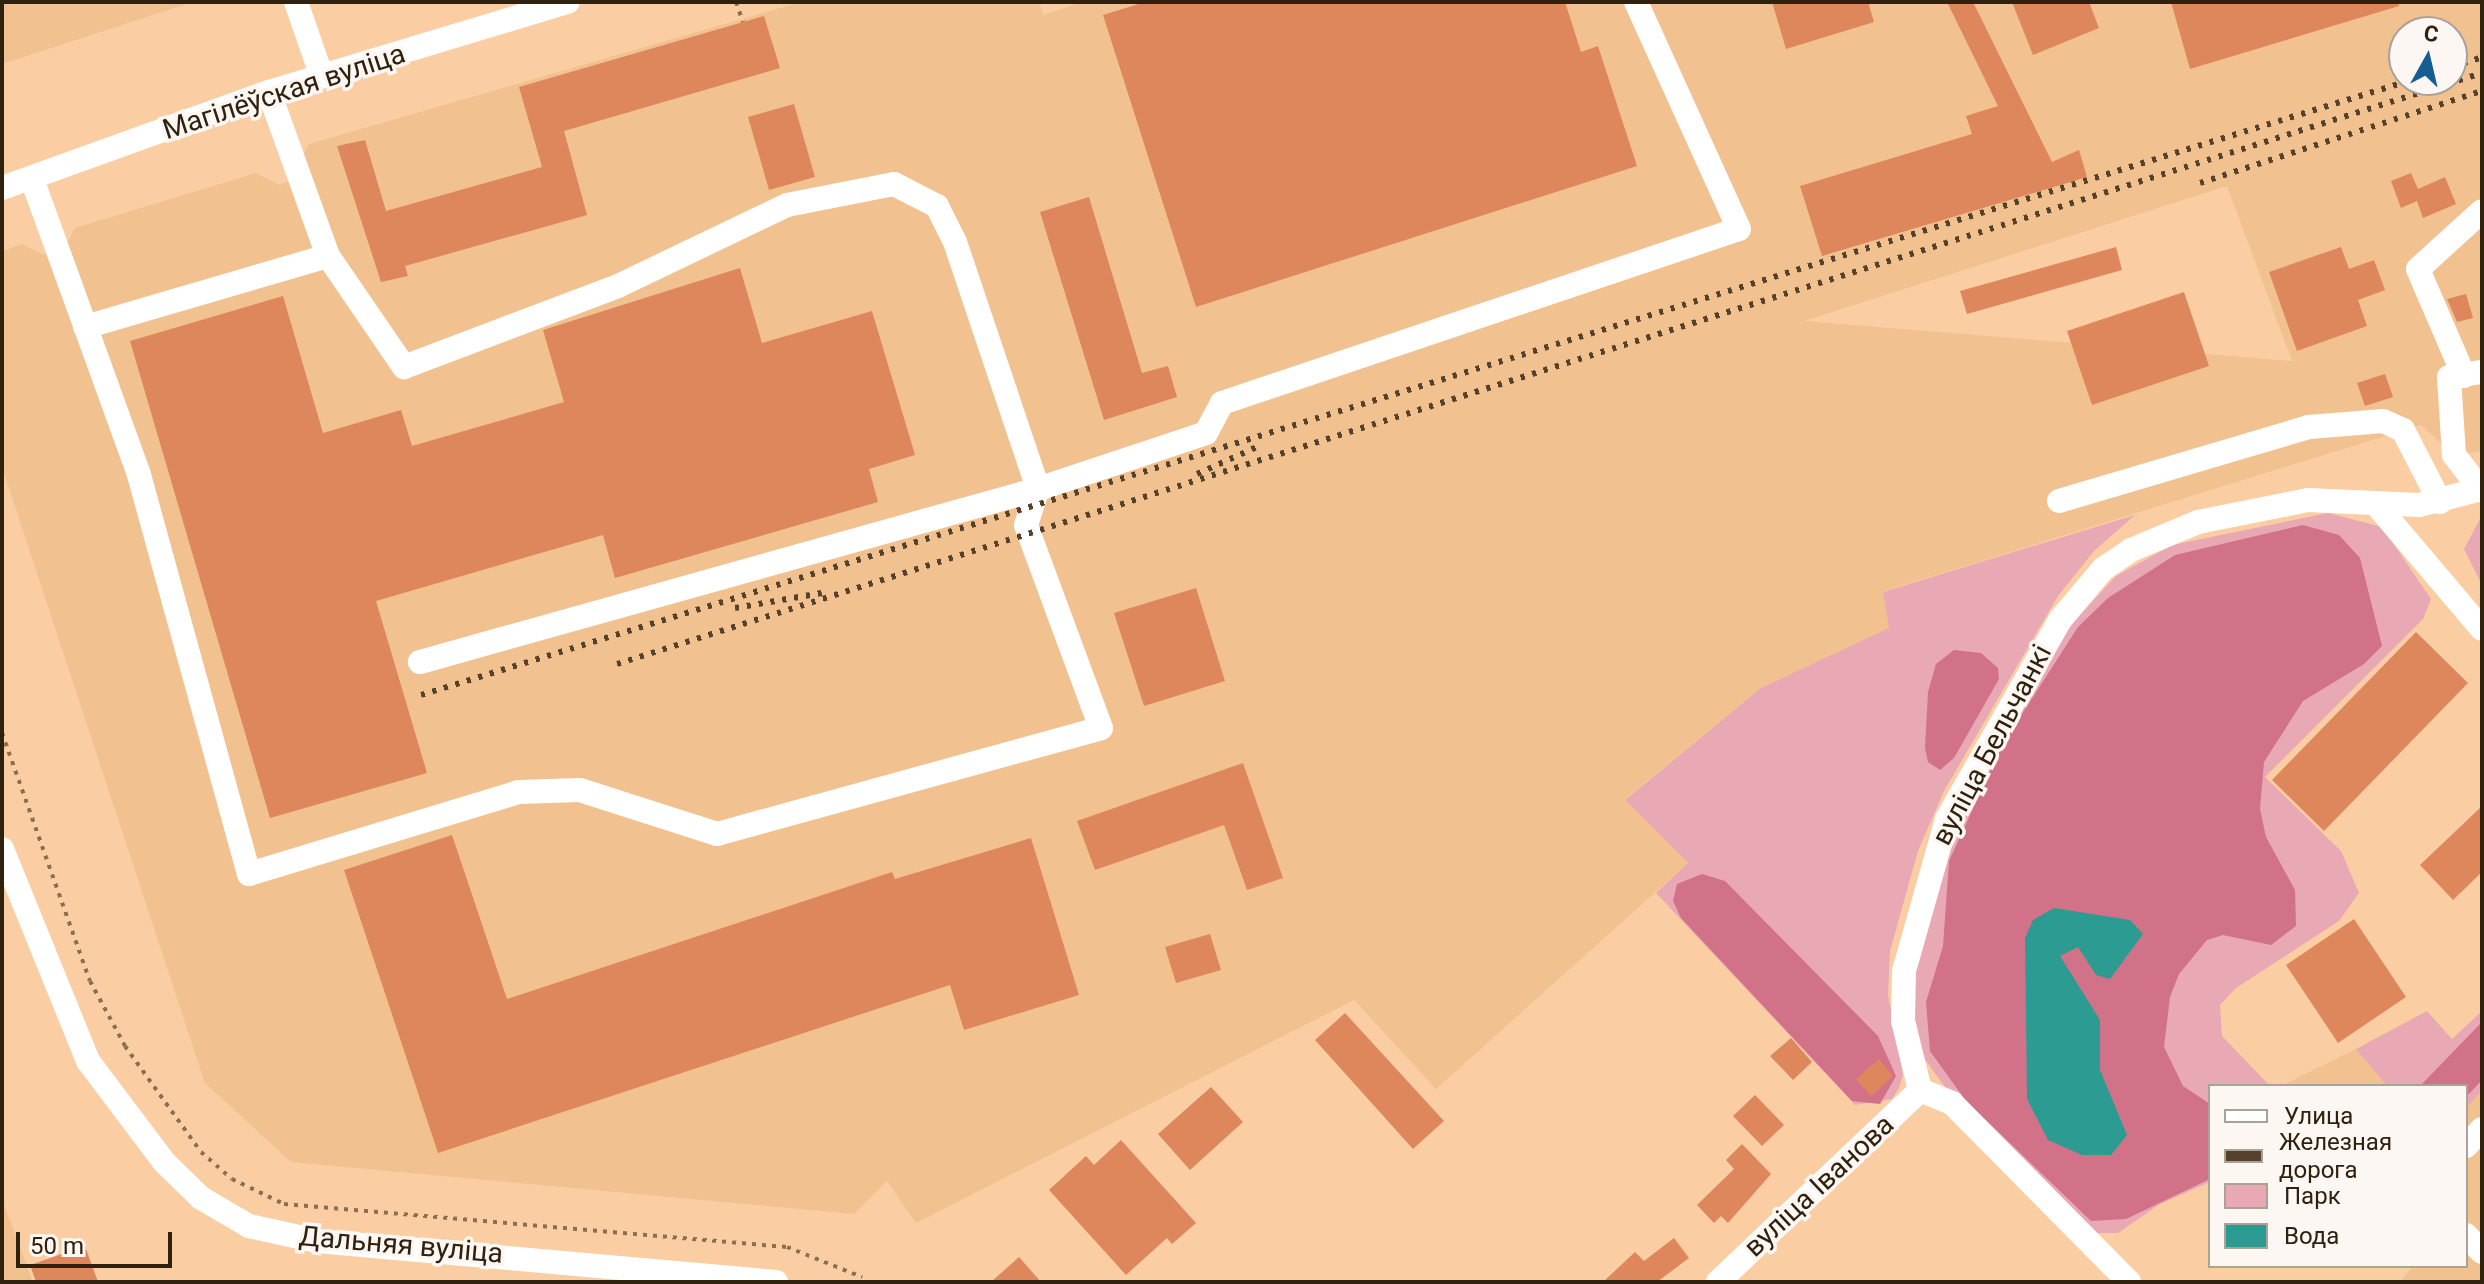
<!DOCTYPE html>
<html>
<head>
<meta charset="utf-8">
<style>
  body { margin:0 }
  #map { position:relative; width:2484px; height:1284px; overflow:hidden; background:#facea2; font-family:Roboto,sans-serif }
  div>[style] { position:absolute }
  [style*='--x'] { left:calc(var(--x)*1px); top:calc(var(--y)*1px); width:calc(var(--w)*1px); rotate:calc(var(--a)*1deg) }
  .built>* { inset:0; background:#f2c190 }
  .green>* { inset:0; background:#e8a8b4 }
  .forest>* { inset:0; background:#d27288 }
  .water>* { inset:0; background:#2c9b91 }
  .building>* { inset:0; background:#de875c }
  .path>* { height:4px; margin-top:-2px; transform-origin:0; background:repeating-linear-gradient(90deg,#8c6f51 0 4px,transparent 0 10px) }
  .minor>* { height:24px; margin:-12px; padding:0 12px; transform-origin:12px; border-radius:12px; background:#fff }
  .rail>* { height:6px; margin-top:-3px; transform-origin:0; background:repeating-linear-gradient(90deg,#56412a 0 4px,transparent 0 12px) }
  span { translate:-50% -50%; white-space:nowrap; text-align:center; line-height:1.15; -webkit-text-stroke:7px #fcf7f3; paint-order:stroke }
  .street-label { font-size:28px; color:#30200e }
  .frame { position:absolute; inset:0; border:4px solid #30200e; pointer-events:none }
  .legend { position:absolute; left:2208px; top:1084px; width:260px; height:184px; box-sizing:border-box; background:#fcf7f3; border:2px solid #aaa197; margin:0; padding:10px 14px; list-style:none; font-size:24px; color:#30200e }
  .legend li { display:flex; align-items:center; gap:16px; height:40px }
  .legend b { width:40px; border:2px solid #aaa197 }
  .north { position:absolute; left:2388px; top:16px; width:80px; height:80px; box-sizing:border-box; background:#fcf7f3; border:2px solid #aaa197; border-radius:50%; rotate:8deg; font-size:22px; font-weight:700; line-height:32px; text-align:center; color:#30200e }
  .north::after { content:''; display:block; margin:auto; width:28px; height:36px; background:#165d91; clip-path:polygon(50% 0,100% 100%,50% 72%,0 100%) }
  .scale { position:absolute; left:16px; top:1232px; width:156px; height:36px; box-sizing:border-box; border:4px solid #30200e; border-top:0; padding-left:10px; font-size:24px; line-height:28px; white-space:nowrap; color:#30200e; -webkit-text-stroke:6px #fcf7f3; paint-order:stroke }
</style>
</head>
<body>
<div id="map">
  <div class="built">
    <i style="clip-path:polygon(2px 2px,193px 2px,2px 64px)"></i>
    <i style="clip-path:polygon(evenodd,801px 2px,1039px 2px,1043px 15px,1083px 2px,2482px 2px,2482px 451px,2454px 455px,2421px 425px,1884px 591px,1889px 628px,1761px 688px,1625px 799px,1688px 863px,1436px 1089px,1354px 1000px,916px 1223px,887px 1181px,854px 1214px,291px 1162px,205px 1083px,2px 467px,2px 251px,22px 244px,44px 255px,65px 247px,75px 228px,256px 173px,280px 185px,308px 174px,301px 159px,309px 144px,801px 2px,2404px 32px,2452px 32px,2452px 80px,2404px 80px,2404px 32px,801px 2px,2227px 186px,2292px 361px,1804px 321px,2227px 186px)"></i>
    <i style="clip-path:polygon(2356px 1049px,2387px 1086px,2281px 1086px)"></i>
    <i style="clip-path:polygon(2482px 1091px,2482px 1282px,2400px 1282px,2413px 1266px,2466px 1266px,2466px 1108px)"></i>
    <i style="clip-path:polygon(2px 1199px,33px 1282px,2px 1282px)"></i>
  </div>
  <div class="green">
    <i style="clip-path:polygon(2328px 513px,2382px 527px,2431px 599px,2423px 619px,2265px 777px,2341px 851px,2359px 893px,2339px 921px,2236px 988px,2220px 1005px,2222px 1036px,2270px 1086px,2210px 1086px,2210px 1182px,2160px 1204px,2118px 1233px,2096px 1233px,1950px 1094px,1924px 1058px,1915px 1024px,1915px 967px,1950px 843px,2067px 629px,2116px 576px,2172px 545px)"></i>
    <i style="clip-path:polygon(2135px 515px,2094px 551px,2058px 596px,1944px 791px,1918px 851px,1890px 951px,1888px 995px,1903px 1075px,1899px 1088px,1892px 1099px,1855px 1105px,1656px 893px,1688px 863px,1625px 800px,1761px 688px,1889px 628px,1883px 592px)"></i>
    <i style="clip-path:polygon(2482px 515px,2482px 585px,2464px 549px)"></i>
    <i style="clip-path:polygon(2427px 1011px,2452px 1039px,2482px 1011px,2482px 1091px,2466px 1108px,2466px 1086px,2387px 1086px,2356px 1049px)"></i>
  </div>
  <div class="forest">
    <i style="clip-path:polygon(2303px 525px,2339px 535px,2360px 558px,2382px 646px,2364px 664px,2303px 701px,2264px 762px,2260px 809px,2266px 837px,2295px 890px,2296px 926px,2271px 945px,2223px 935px,2207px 940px,2179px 974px,2170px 997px,2164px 1047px,2183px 1086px,2210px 1104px,2210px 1179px,2126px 1219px,2091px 1221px,1966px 1101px,1930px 1051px,1926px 1002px,1943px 946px,1949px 861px,2002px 745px,2078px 627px,2108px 598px,2175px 555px)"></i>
    <i style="clip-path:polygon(1954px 650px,1981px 653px,1998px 668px,1999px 679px,1954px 758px,1940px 770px,1928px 762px,1925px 748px,1928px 692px,1936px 664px)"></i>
    <i style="clip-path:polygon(1702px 874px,1725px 881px,1878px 1036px,1896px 1076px,1880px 1104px,1852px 1101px,1681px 918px,1673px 901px,1677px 884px)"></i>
    <i style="clip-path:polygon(2482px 1022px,2482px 1080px,2466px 1097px,2466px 1086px,2420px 1086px)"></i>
  </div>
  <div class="water">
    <i style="clip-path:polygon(2054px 908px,2130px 920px,2143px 934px,2110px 979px,2096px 975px,2078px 947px,2060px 956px,2100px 1020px,2100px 1070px,2127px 1135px,2111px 1155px,2082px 1155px,2048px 1140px,2027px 1099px,2025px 938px,2033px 920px)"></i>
  </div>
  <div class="building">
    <i style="clip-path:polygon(1145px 2px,1565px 2px,1581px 52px,1598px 46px,1637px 166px,1196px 307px,1103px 15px)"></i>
    <i style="clip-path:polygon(1772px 2px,1868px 2px,1874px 22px,1786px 49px)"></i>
    <i style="clip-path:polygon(1947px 2px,1973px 2px,2052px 162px,2079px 150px,2087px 177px,1822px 256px,1800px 186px,1972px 134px,1966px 116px,1998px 106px)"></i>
    <i style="clip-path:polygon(2012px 2px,2089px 2px,2099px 28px,2033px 55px)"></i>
    <i style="clip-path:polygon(2171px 2px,2398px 2px,2399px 6px,2190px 69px)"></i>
    <i style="clip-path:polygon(764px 16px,780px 68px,564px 131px,587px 215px,405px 266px,408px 276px,381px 282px,337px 146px,365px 140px,386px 211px,542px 167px,519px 87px)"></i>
    <i style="clip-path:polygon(794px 104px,815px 177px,769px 190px,748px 117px)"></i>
    <i style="clip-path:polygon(2411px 173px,2418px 189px,2445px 177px,2456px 204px,2423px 218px,2417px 201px,2401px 208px,2391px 181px)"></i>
    <i style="clip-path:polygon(1089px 197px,1142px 373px,1168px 366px,1177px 397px,1104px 420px,1040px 212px)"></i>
    <i style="clip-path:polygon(2116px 247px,2122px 270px,1967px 314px,1960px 291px)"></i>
    <i style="clip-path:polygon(2341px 247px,2349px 269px,2374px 260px,2385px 290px,2358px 300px,2367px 326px,2297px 351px,2269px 272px)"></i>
    <i style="clip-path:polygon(740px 268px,762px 343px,872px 311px,915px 455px,869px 469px,878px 502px,615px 578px,603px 535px,376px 601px,427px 773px,270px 818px,130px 341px,283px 296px,323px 433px,401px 410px,412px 446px,564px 402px,543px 330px)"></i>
    <i style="clip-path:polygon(2184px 292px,2209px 366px,2092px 405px,2067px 331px)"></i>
    <i style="clip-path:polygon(2466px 294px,2473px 318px,2457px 322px,2447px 299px)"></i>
    <i style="clip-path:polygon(2385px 374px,2393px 397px,2365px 406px,2357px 383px)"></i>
    <i style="clip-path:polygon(1196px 588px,1225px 681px,1144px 706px,1114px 613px)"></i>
    <i style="clip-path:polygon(2416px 632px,2468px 683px,2324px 831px,2272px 780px)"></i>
    <i style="clip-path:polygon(1243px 763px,1283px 878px,1247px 890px,1224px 825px,1095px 870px,1077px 821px)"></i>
    <i style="clip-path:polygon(2482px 806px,2482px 872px,2453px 900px,2420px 865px)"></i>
    <i style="clip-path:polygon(452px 835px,507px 999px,892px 872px,895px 879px,1031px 838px,1079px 995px,964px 1030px,950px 985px,438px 1153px,344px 870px)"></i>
    <i style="clip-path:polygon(2354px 919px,2406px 997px,2338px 1043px,2286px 965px)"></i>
    <i style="clip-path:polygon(1210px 934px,1221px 970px,1176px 983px,1165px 947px)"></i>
    <i style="clip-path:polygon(1345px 1013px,1444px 1121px,1413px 1149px,1315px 1040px)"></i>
    <i style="clip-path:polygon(1791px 1038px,1812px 1062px,1793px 1080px,1770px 1056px)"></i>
    <i style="clip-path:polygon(1879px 1059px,1893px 1076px,1871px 1096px,1856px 1079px)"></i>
    <i style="clip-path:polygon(1211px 1087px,1243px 1122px,1190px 1170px,1158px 1134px)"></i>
    <i style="clip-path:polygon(1755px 1095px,1784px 1125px,1762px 1146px,1733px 1116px)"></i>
    <i style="clip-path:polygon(1121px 1140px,1196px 1223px,1172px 1244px,1167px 1238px,1126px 1275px,1049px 1190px,1086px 1156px,1094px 1165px)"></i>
    <i style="clip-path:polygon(1742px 1144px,1771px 1174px,1728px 1223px,1721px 1216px,1714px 1223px,1697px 1205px,1734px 1169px,1726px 1160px)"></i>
    <i style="clip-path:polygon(1674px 1238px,1689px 1258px,1657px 1282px,1603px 1282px,1635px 1252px,1644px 1261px)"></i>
    <i style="clip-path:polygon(85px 1246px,98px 1282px,36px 1282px,30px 1265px)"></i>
    <i style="clip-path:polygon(1019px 1257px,1041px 1282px,991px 1282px)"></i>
  </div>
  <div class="path">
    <i style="--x:736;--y:2;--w:21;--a:71"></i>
    <i style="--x:2;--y:733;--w:263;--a:70.5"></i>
    <i style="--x:90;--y:981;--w:74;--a:61.7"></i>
    <i style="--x:125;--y:1046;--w:130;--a:54.4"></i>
    <i style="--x:201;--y:1152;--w:41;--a:41.1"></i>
    <i style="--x:232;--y:1179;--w:58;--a:25.7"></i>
    <i style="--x:284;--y:1204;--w:505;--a:4.89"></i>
    <i style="--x:787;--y:1247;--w:81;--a:21.8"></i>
  </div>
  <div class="minor">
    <i style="--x:296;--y:2;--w:79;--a:70.9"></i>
    <i style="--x:32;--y:179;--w:315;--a:70.1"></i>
    <i style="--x:139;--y:475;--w:414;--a:74.6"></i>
    <i style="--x:249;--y:874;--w:282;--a:-16.9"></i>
    <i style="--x:519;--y:792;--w:61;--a:-1.9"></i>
    <i style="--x:580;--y:790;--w:144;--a:17.8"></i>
    <i style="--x:717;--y:834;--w:398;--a:-15.4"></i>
    <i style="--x:1101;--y:728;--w:216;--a:-110.3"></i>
    <i style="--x:1026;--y:525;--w:38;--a:-72"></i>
    <i style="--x:1038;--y:489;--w:177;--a:-18.4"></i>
    <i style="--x:1206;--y:433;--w:34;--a:-62"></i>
    <i style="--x:1222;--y:403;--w:545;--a:-18.6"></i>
    <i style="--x:1739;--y:229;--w:249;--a:-114.4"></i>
    <i style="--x:2;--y:188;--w:284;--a:-19.8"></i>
    <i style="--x:269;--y:92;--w:312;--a:-16.8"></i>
    <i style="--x:328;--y:256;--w:135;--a:55.6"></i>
    <i style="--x:404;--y:367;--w:229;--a:-20.7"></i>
    <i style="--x:618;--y:286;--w:187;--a:-25.6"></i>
    <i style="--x:787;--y:205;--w:109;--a:-11.1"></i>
    <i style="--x:894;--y:184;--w:48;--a:27.1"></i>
    <i style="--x:937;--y:206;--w:40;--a:63.4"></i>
    <i style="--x:955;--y:242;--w:261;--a:71.4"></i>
    <i style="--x:1038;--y:489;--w:642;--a:164.36"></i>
    <i style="--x:85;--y:327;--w:253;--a:-16.3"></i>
    <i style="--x:328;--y:256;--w:174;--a:-109.8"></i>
    <i style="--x:2464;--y:376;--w:116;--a:-113.3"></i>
    <i style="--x:2418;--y:269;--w:86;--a:-42.2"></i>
    <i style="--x:2481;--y:490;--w:44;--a:-127.6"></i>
    <i style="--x:2454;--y:455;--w:78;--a:-93.7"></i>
    <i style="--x:2449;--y:377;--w:33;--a:-9"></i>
    <i style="--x:2059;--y:501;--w:261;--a:-16.5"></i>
    <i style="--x:2309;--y:427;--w:74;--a:-4.6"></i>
    <i style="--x:2383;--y:421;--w:22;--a:24"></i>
    <i style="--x:2403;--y:430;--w:81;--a:62.8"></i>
    <i style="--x:2375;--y:503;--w:165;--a:49.7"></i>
    <i style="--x:2;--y:849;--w:229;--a:67.9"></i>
    <i style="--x:88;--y:1061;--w:126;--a:53"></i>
    <i style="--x:164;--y:1162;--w:52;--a:44.2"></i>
    <i style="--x:201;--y:1198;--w:56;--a:30.3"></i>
    <i style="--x:249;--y:1226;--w:70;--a:12.4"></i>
    <i style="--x:317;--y:1241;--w:461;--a:5.1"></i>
    <i style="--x:2466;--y:1146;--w:23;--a:-47"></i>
    <i style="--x:2466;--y:1235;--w:23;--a:47"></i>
    <i style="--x:1718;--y:1282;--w:279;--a:-43.5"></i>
    <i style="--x:2129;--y:1282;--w:252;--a:-134.7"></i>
    <i style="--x:1952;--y:1103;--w:35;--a:-158"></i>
    <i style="--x:1920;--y:1090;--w:71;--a:-103.8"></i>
    <i style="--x:1903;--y:1021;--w:50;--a:-88.9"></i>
    <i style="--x:1904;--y:971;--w:158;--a:-74.2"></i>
    <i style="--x:1947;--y:819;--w:229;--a:-60.4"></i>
    <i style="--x:2060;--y:620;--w:67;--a:-49.9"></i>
    <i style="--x:2103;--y:569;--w:34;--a:-34"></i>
    <i style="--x:2131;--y:550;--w:73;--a:-22.7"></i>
    <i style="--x:2198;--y:522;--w:112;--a:-11.3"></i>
    <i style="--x:2308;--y:500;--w:111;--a:2.6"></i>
    <i style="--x:2419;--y:505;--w:65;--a:-14.3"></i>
  </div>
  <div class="rail">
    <i style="--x:2452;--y:67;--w:32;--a:-18"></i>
    <i style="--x:2200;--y:183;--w:297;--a:-18.1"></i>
    <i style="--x:1197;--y:474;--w:68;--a:-24.3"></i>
    <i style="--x:735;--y:608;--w:88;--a:-9.8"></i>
    <i style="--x:617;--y:664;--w:1956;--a:-17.58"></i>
    <i style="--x:421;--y:695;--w:2083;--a:-17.17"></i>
  </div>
  <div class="street-label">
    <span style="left:284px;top:92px;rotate:-18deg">Магілёўская вуліца</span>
    <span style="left:1992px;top:745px;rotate:-62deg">вуліца Бельчанкі</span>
    <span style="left:1819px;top:1186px;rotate:-43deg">вуліца Іванова</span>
    <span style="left:401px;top:1245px;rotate:5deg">Дальняя вуліца</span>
  </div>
  <div class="frame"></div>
  <ul class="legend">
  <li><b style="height:10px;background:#fff"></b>Улица</li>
  <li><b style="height:10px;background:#56412a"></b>Железная дорога</li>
  <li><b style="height:22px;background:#e8a8b4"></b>Парк</li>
  <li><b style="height:22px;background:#2c9b91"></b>Вода</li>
  </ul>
  <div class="north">С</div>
  <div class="scale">50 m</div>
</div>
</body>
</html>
